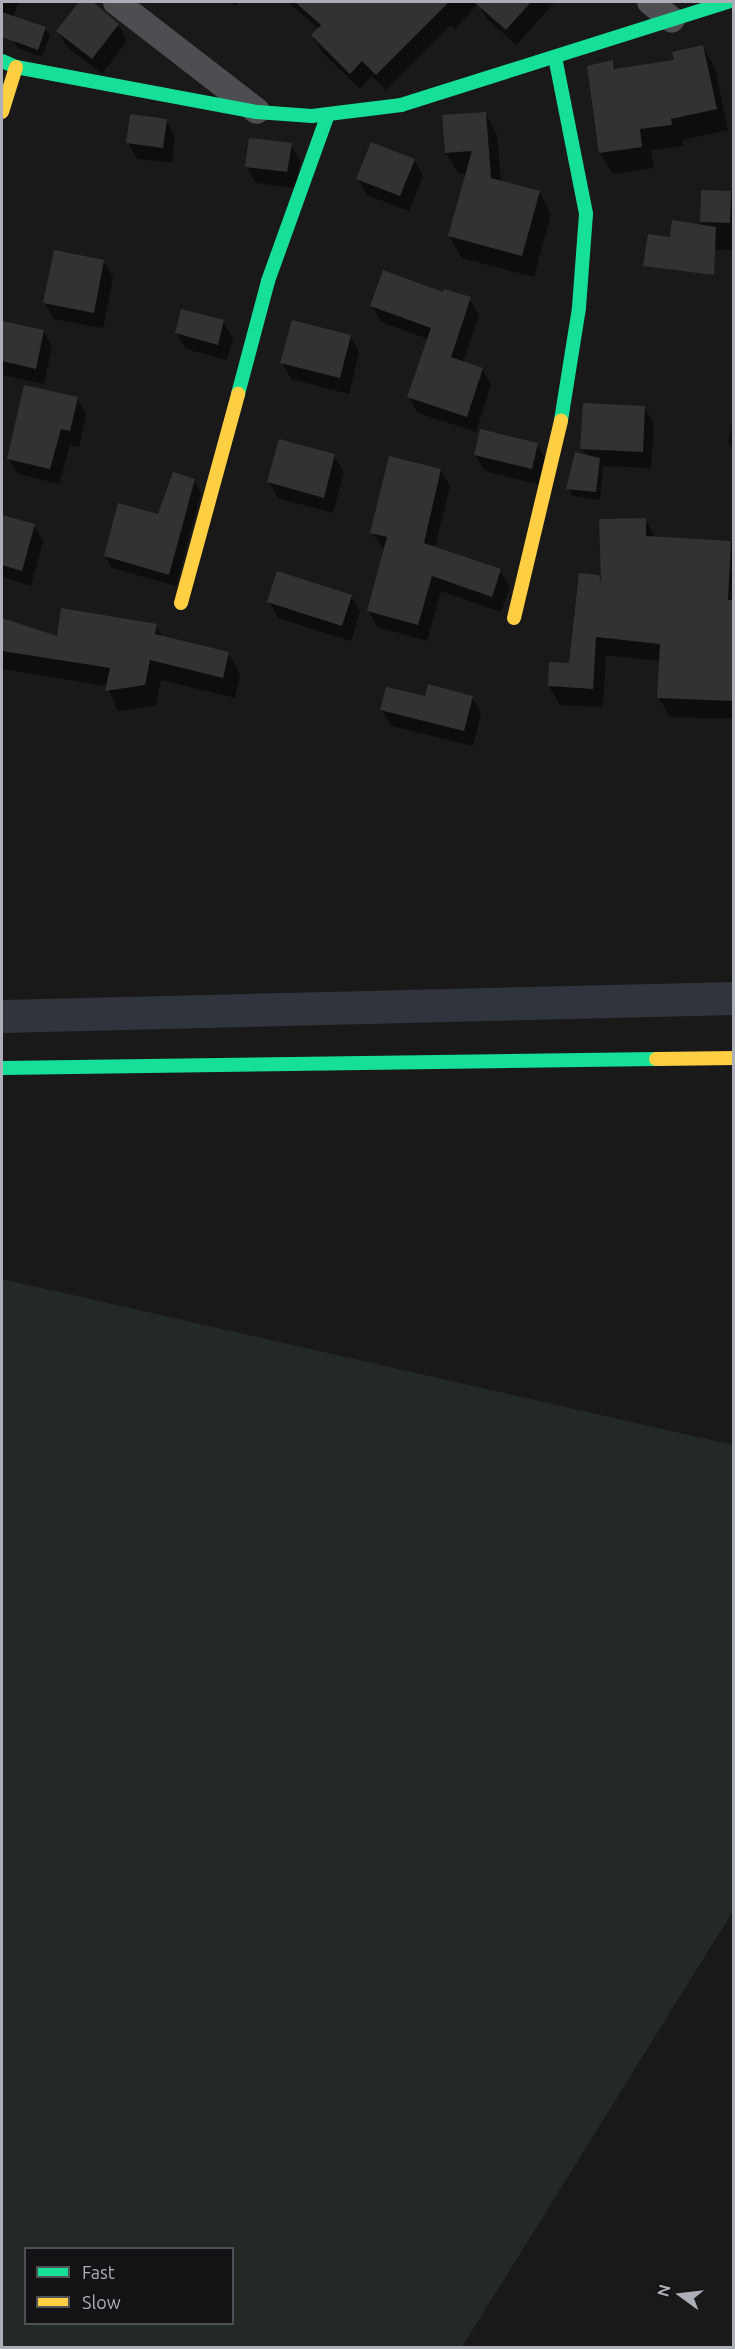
<!DOCTYPE html>
<html>
<head>
<meta charset="utf-8">
<style>
  body { margin:0 }
  #map { position:relative; width:735px; height:2349px; overflow:hidden; background:#191919; font-family:Ubuntu,sans-serif }
  div>[style] { position:absolute }
  [style*='--x'] { left:calc(var(--x)*1px); top:calc(var(--y)*1px); width:calc(var(--w)*1px); rotate:calc(var(--a)*1deg) }
  .green>* { inset:0; background:#232924 }
  .shadow>* { inset:0; background:#0007 }
  .canal>* { height:33px; margin:-16.5px; padding:0 16.5px; transform-origin:16.5px; border-radius:16.5px; background:#30343c }
  .building>* { inset:0; background:#323233 }
  .street>* { height:26px; margin:-13px; padding:0 13px; transform-origin:13px; border-radius:13px; background:#4e4e52 }
  .fast>* { height:14px; margin:-7px; padding:0 7px; transform-origin:7px; border-radius:7px; background:#16e098 }
  .slow>* { height:14px; margin:-7px; padding:0 7px; transform-origin:7px; border-radius:7px; background:#ffcf43 }
  span { translate:-50% -50%; white-space:nowrap; text-align:center; line-height:1.15; -webkit-text-stroke:5px #131315; paint-order:stroke }
  .frame { position:absolute; inset:0; border:3px solid #acaeb8; pointer-events:none }
  .legend { position:absolute; left:24px; top:2247px; width:210px; height:78px; box-sizing:border-box; background:#131315; border:2px solid #505156; margin:0; padding:8px 10px; list-style:none; font-size:18px; color:#acaeb8 }
  .legend li { display:flex; align-items:center; gap:12px; height:30px }
  .legend b { width:30px; border:2px solid #505156 }
  .north { position:absolute; left:651px; top:2265px; width:60px; height:60px; -webkit-text-stroke:4px #131315; paint-order:stroke; rotate:285deg; font-size:16px; font-weight:700; line-height:24px; text-align:center; color:#acaeb8 }
  .north::after { content:''; display:block; margin:auto; width:21px; height:27px; background:#acaeb8; clip-path:polygon(50% 0,100% 100%,50% 72%,0 100%) }
</style>
</head>
<body>
<div id="map">
  <div class="green">
    <i style="clip-path:polygon(evenodd,2px 1279px,733px 1445px,733px 1911px,462px 2347px,2px 2347px,2px 1279px,26px 2248px,232px 2248px,232px 2324px,26px 2324px,26px 2248px)"></i>
  </div>
  <div class="shadow">
    <i style="clip-path:polygon(2px 2px,19px 2px,10px 24px,2px 20px)"></i>
    <i style="clip-path:polygon(80px 2px,90px 2px,118px 24px,127px 41px,102px 74px,67px 47px,58px 31px)"></i>
    <i style="clip-path:polygon(229px 2px,239px 2px,236px 6px)"></i>
    <i style="clip-path:polygon(288px 2px,378px 2px,391px 15px,403px 2px,555px 2px,516px 45px,486px 18px,478px 4px,455px 29px,451px 25px,386px 90px,372px 76px,360px 89px,322px 52px,313px 36px,319px 29px)"></i>
    <i style="clip-path:polygon(45px 28px,50px 36px,42px 57px,17px 48px,13px 40px)"></i>
    <i style="clip-path:polygon(703px 47px,715px 68px,728px 130px,683px 140px,683px 146px,651px 150px,654px 168px,613px 174px,600px 153px,612px 62px,617px 70px,676px 62px)"></i>
    <i style="clip-path:polygon(485px 113px,497px 135px,501px 182px,539px 192px,551px 214px,534px 277px,462px 258px,449px 236px,467px 174px,459px 174px,446px 153px,443px 117px)"></i>
    <i style="clip-path:polygon(166px 120px,175px 137px,172px 163px,137px 159px,128px 143px)"></i>
    <i style="clip-path:polygon(291px 145px,300px 161px,296px 188px,256px 183px,247px 167px)"></i>
    <i style="clip-path:polygon(414px 160px,423px 176px,409px 211px,367px 195px,358px 179px)"></i>
    <i style="clip-path:polygon(703px 192px,731px 193px,734px 198px,734px 250px,710px 250px,701px 234px)"></i>
    <i style="clip-path:polygon(103px 261px,113px 277px,103px 328px,54px 319px,45px 303px)"></i>
    <i style="clip-path:polygon(444px 294px,469px 299px,479px 315px,463px 363px,482px 369px,491px 385px,476px 432px,418px 413px,409px 397px,428px 339px,381px 322px,372px 306px)"></i>
    <i style="clip-path:polygon(2px 322px,43px 331px,52px 347px,44px 384px,2px 375px)"></i>
    <i style="clip-path:polygon(223px 322px,233px 338px,227px 360px,186px 349px,176px 333px)"></i>
    <i style="clip-path:polygon(350px 336px,359px 352px,349px 394px,291px 379px,282px 363px)"></i>
    <i style="clip-path:polygon(77px 398px,86px 414px,79px 447px,70px 445px,59px 484px,18px 474px,8px 458px)"></i>
    <i style="clip-path:polygon(644px 407px,654px 423px,651px 468px,603px 466px,600px 500px,572px 496px,568px 488px,586px 456px,582px 449px)"></i>
    <i style="clip-path:polygon(734px 415px,734px 451px,728px 441px)"></i>
    <i style="clip-path:polygon(537px 445px,547px 461px,541px 485px,485px 471px,475px 455px)"></i>
    <i style="clip-path:polygon(334px 456px,344px 472px,333px 513px,278px 498px,269px 482px)"></i>
    <i style="clip-path:polygon(440px 470px,450px 486px,435px 548px,500px 571px,510px 587px,501px 612px,441px 591px,427px 641px,378px 627px,368px 611px,385px 550px,372px 533px)"></i>
    <i style="clip-path:polygon(194px 481px,201px 493px,176px 586px,112px 568px,105px 556px,159px 516px)"></i>
    <i style="clip-path:polygon(2px 516px,34px 525px,43px 541px,31px 586px,2px 577px)"></i>
    <i style="clip-path:polygon(645px 519px,656px 538px,731px 542px,734px 547px,734px 719px,670px 717px,659px 698px,660px 661px,606px 655px,603px 707px,560px 705px,549px 686px,570px 664px,598px 576px,602px 584px)"></i>
    <i style="clip-path:polygon(351px 596px,360px 612px,351px 641px,278px 618px,269px 601px)"></i>
    <i style="clip-path:polygon(2px 619px,58px 638px,156px 625px,163px 637px,228px 653px,240px 674px,235px 698px,161px 680px,156px 705px,118px 711px,107px 686px,2px 669px)"></i>
    <i style="clip-path:polygon(472px 697px,481px 713px,473px 746px,391px 726px,382px 710px,426px 698px)"></i>
  </div>
  <div class="canal">
    <i style="--x:2;--y:1016;--w:732;--a:-1.41"></i>
  </div>
  <div class="building">
    <i style="clip-path:polygon(79px 2px,93px 2px,119px 24px,92px 59px,56px 31px)"></i>
    <i style="clip-path:polygon(295px 2px,449px 2px,376px 75px,362px 61px,350px 74px,311px 35px,321px 25px)"></i>
    <i style="clip-path:polygon(474px 2px,531px 2px,506px 30px)"></i>
    <i style="clip-path:polygon(2px 12px,46px 27px,38px 50px,2px 37px)"></i>
    <i style="clip-path:polygon(703px 45px,717px 109px,671px 119px,672px 125px,640px 129px,642px 147px,599px 153px,587px 66px,613px 60px,614px 69px,674px 60px,672px 52px)"></i>
    <i style="clip-path:polygon(486px 112px,491px 178px,540px 191px,522px 256px,448px 236px,472px 151px,445px 153px,442px 115px)"></i>
    <i style="clip-path:polygon(130px 114px,167px 119px,163px 148px,126px 143px)"></i>
    <i style="clip-path:polygon(249px 138px,292px 143px,287px 172px,245px 167px)"></i>
    <i style="clip-path:polygon(371px 142px,415px 159px,400px 196px,356px 179px)"></i>
    <i style="clip-path:polygon(701px 190px,731px 191px,730px 223px,700px 222px)"></i>
    <i style="clip-path:polygon(672px 220px,716px 227px,714px 275px,643px 266px,648px 234px,670px 237px)"></i>
    <i style="clip-path:polygon(54px 250px,104px 260px,94px 313px,43px 303px)"></i>
    <i style="clip-path:polygon(383px 270px,443px 292px,444px 289px,471px 297px,451px 357px,483px 368px,467px 417px,407px 397px,431px 328px,370px 306px)"></i>
    <i style="clip-path:polygon(181px 309px,224px 320px,218px 345px,175px 333px)"></i>
    <i style="clip-path:polygon(292px 320px,351px 335px,340px 378px,280px 363px)"></i>
    <i style="clip-path:polygon(2px 321px,44px 330px,36px 369px,2px 361px)"></i>
    <i style="clip-path:polygon(24px 385px,78px 397px,70px 431px,61px 429px,50px 469px,7px 459px)"></i>
    <i style="clip-path:polygon(583px 403px,645px 406px,643px 452px,580px 449px)"></i>
    <i style="clip-path:polygon(480px 429px,538px 443px,532px 469px,474px 455px)"></i>
    <i style="clip-path:polygon(279px 439px,335px 454px,324px 498px,267px 482px)"></i>
    <i style="clip-path:polygon(575px 452px,600px 458px,596px 492px,566px 489px)"></i>
    <i style="clip-path:polygon(389px 456px,441px 469px,424px 543px,501px 569px,492px 597px,432px 576px,418px 625px,367px 611px,387px 537px,370px 533px)"></i>
    <i style="clip-path:polygon(173px 472px,195px 479px,169px 575px,104px 556px,118px 503px,158px 514px)"></i>
    <i style="clip-path:polygon(2px 515px,35px 524px,22px 571px,2px 565px)"></i>
    <i style="clip-path:polygon(646px 518px,646px 536px,731px 541px,728px 600px,734px 600px,734px 701px,657px 698px,660px 644px,596px 637px,593px 689px,548px 686px,549px 662px,569px 663px,579px 573px,599px 575px,601px 583px,599px 519px)"></i>
    <i style="clip-path:polygon(277px 571px,352px 595px,342px 626px,267px 602px)"></i>
    <i style="clip-path:polygon(61px 608px,157px 624px,155px 634px,229px 652px,223px 678px,150px 660px,145px 685px,105px 691px,110px 668px,2px 651px,2px 618px,57px 636px)"></i>
    <i style="clip-path:polygon(428px 684px,473px 696px,464px 731px,380px 710px,386px 687px,425px 696px)"></i>
  </div>
  <div class="street">
    <i style="--x:116;--y:2;--w:178;--a:37.7"></i>
    <i style="--x:650;--y:2;--w:28;--a:39"></i>
  </div>
  <div class="fast">
    <i style="--x:555;--y:57;--w:160;--a:78.8"></i>
    <i style="--x:586;--y:214;--w:94;--a:94.3"></i>
    <i style="--x:579;--y:308;--w:114;--a:99.1"></i>
    <i style="--x:2;--y:61;--w:15;--a:23"></i>
    <i style="--x:16;--y:67;--w:245;--a:10.6"></i>
    <i style="--x:257;--y:112;--w:55;--a:4.2"></i>
    <i style="--x:312;--y:116;--w:90;--a:-7"></i>
    <i style="--x:401;--y:105;--w:342;--a:-17.5"></i>
    <i style="--x:238;--y:394;--w:117;--a:-75.1"></i>
    <i style="--x:268;--y:281;--w:177;--a:-70.2"></i>
    <i style="--x:2;--y:1068;--w:654;--a:-0.79"></i>
  </div>
  <div class="slow">
    <i style="--x:2;--y:112;--w:47;--a:-72.7"></i>
    <i style="--x:181;--y:603;--w:217;--a:-74.7"></i>
    <i style="--x:514;--y:618;--w:203;--a:-76.6"></i>
    <i style="--x:656;--y:1059;--w:78;--a:-0.7"></i>
  </div>
  <div class="frame"></div>
  <ul class="legend">
  <li><b style="height:8px;background:#16e098"></b>Fast</li>
  <li><b style="height:8px;background:#ffcf43"></b>Slow</li>
  </ul>
  <div class="north">N</div>
</div>
</body>
</html>
